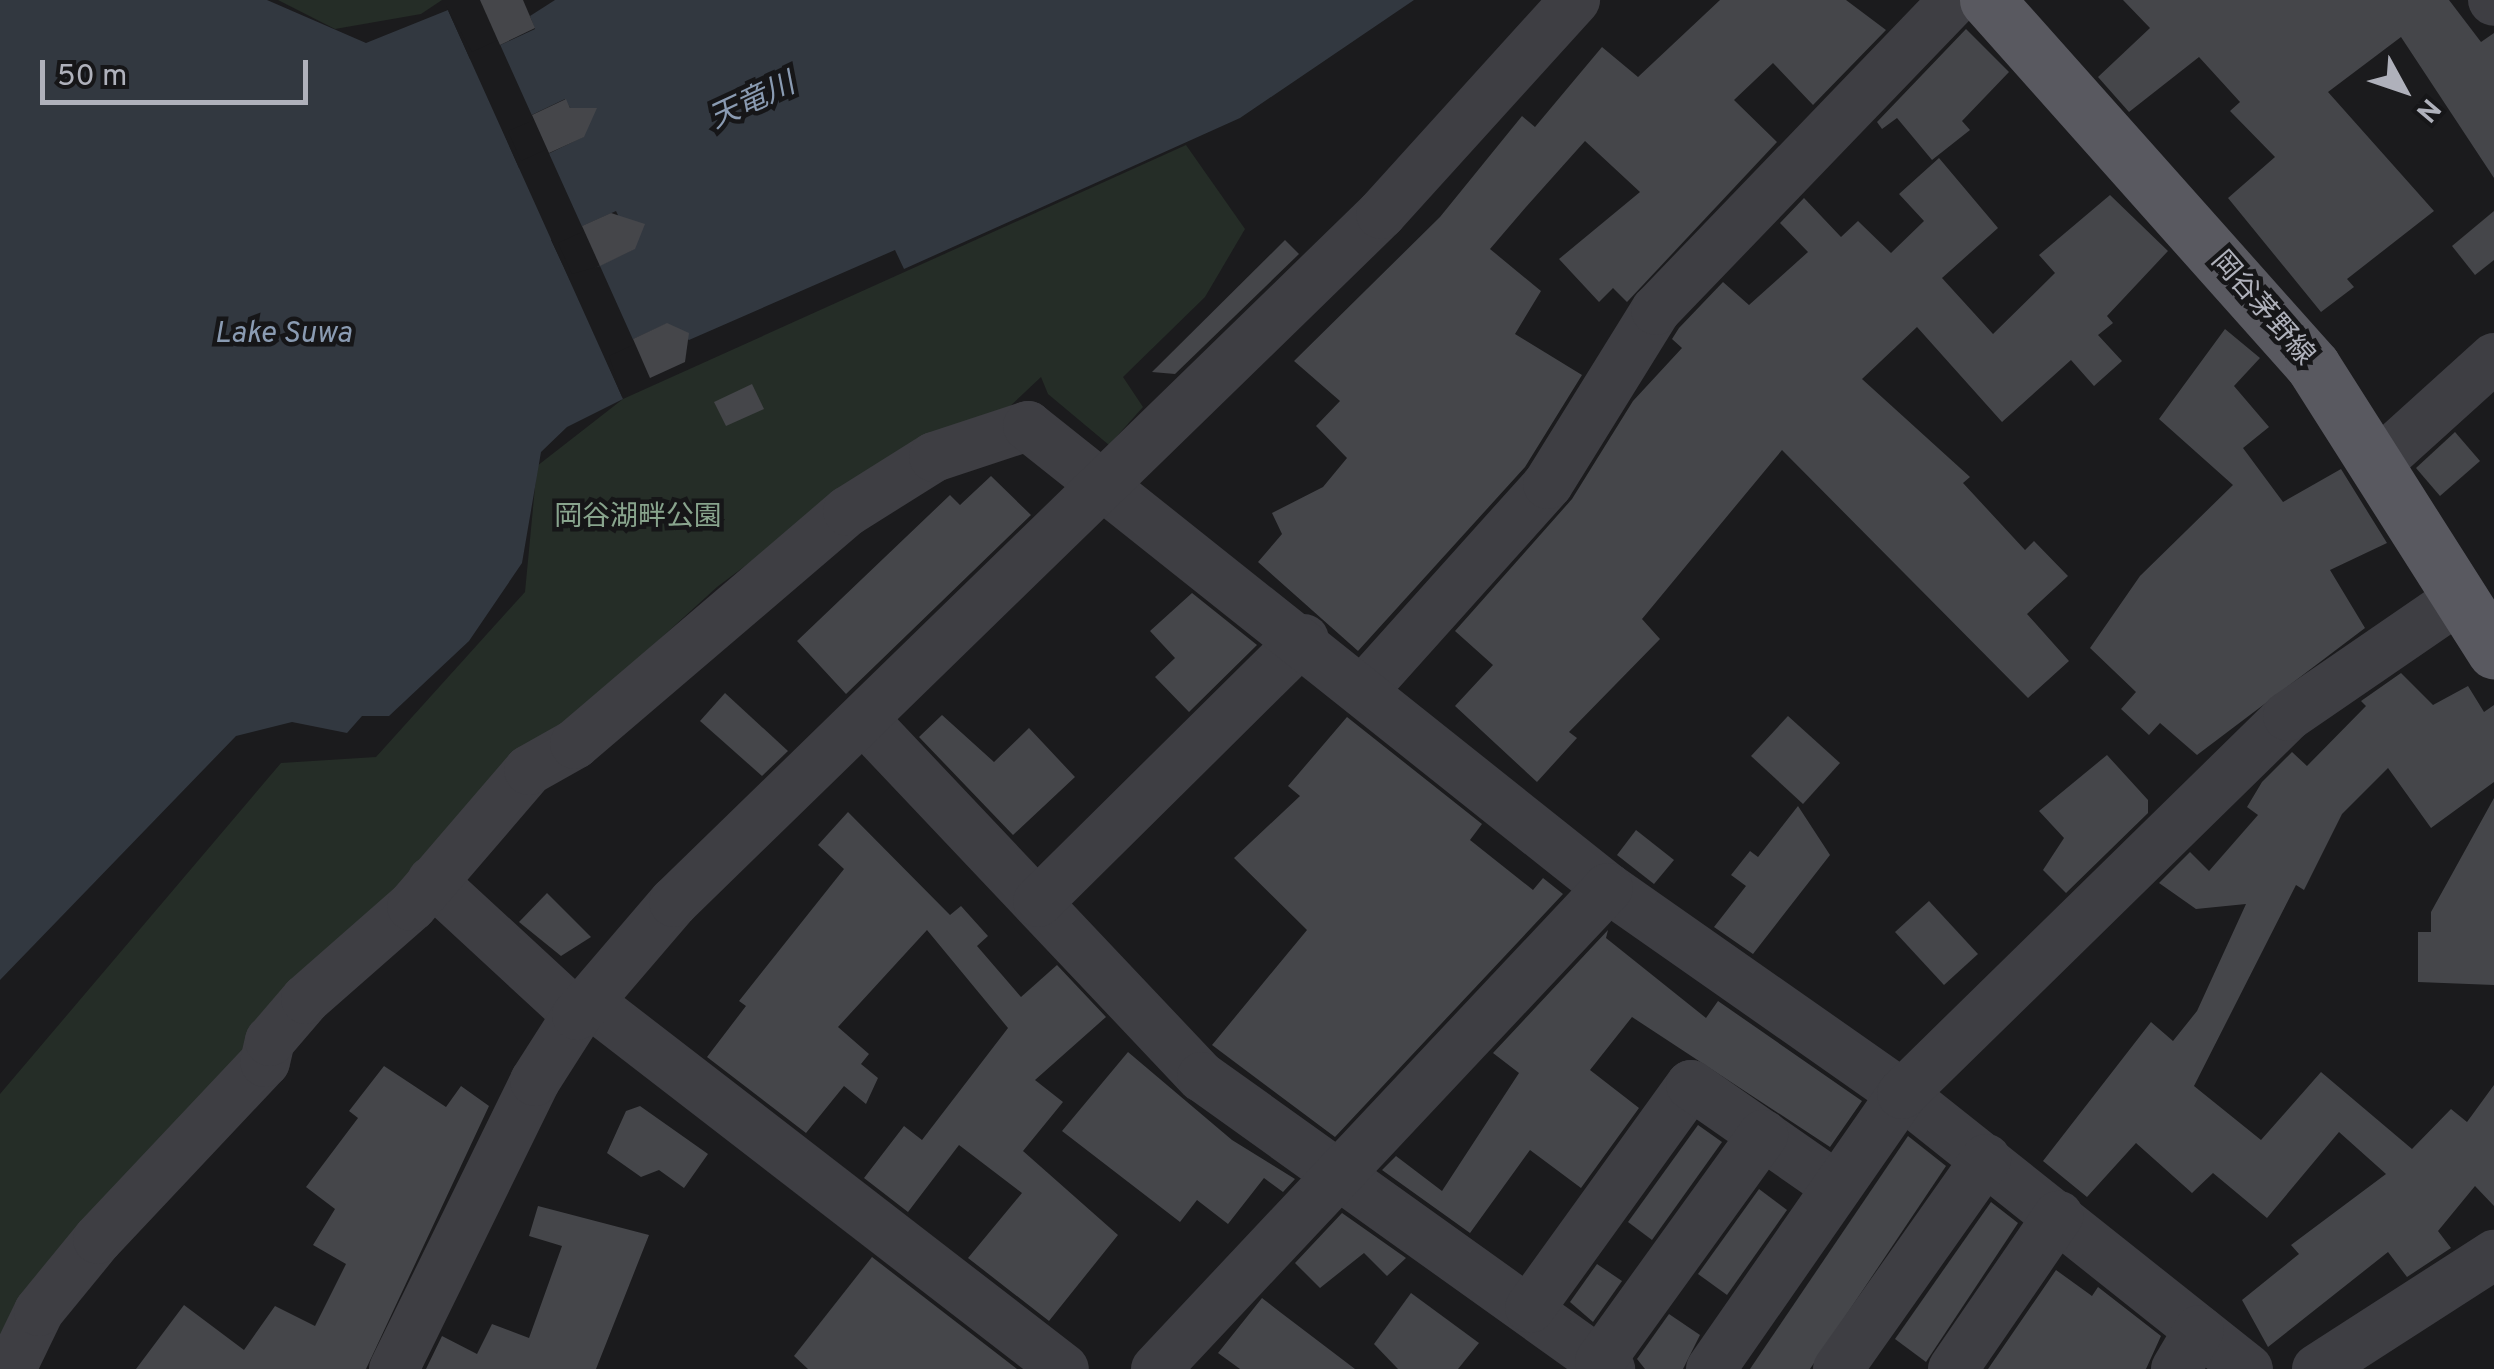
<!DOCTYPE html>
<html>
<head>
<meta charset="utf-8">
<style>
  body { margin:0 }
  #map { position:relative; width:2494px; height:1369px; overflow:hidden; background:#1b1b1d; font-family:Overpass,"Noto Sans JP",sans-serif }
  div>[style] { position:absolute }
  [style*='--x'] { left:calc(var(--x)*1px); top:calc(var(--y)*1px); width:calc(var(--w)*1px); rotate:calc(var(--a)*1deg) }
  .green>* { inset:0; background:#252d27 }
  .water>* { inset:0; background:#323840 }
  .pier>* { inset:0; background:#1b1b1d }
  .building>* { inset:0; background:#45464a }
  .minor>* { height:50px; margin:-25px; padding:0 25px; transform-origin:25px; border-radius:25px; background:#3e3e43 }
  .major>* { height:55px; margin:-27.5px; padding:0 27.5px; transform-origin:27.5px; border-radius:27.5px; background:#595960 }
  span { translate:-50% -50%; white-space:nowrap; text-align:center; line-height:1.15; -webkit-text-stroke:9px #161618; paint-order:stroke }
  .street-label { font-size:28px; color:#afb1bb }
  .park-label { font-size:28px; color:#88a48d }
  .water-label { font-size:30px; color:#8a9bb2; font-style:italic }
  .north { position:absolute; left:2354px; top:40px; width:100px; height:100px; -webkit-text-stroke:8px #161618; paint-order:stroke; rotate:130deg; font-size:28px; font-weight:700; line-height:40px; text-align:center; color:#afb1bb }
  .north::after { content:''; display:block; margin:auto; width:35px; height:45px; background:#afb1bb; clip-path:polygon(50% 0,100% 100%,50% 72%,0 100%) }
  .scale { position:absolute; left:40px; top:60px; width:268px; height:45px; box-sizing:border-box; border:5px solid #afb1bb; border-top:0; padding-left:12px; font-size:30px; line-height:35px; white-space:nowrap; color:#afb1bb; -webkit-text-stroke:8px #161618; paint-order:stroke }
</style>
</head>
<body>
<div id="map">
  <div class="green">
    <i style="clip-path:polygon(278px 0,442px 0,421px 14px,335px 29px)"></i>
    <i style="clip-path:polygon(1186px 145px,1245px 229px,1205px 297px,1123px 377px,1143px 407px,1109px 445px,1048px 394px,1041px 377px,1006px 410px,892px 456px,717px 587px,480px 803px,0 1356px,0 1094px,281px 763px,376px 757px,525px 592px,537px 466px,623px 399px)"></i>
  </div>
  <div class="water">
    <i style="clip-path:polygon(evenodd,0 0,267px 0,366px 43px,448px 10px,470px 59px,535px 29px,530px 16px,555px 0,1414px 0,1240px 118px,904px 269px,895px 250px,689px 340px,666px 324px,603px 353px,623px 399px,567px 427px,541px 452px,522px 563px,469px 641px,389px 716px,362px 716px,347px 733px,292px 722px,236px 736px,0 980px,0 0,565px 99px,572px 111px,583px 108px,583px 137px,519px 168px,502px 129px,565px 99px,0 0,616px 211px,634px 249px,570px 280px,551px 240px,616px 211px)"></i>
  </div>
  <div class="pier">
    <i style="clip-path:polygon(446px 6px,472px 52px,498px 40px,534px 120px,508px 131px,521px 161px,547px 149px,584px 231px,558px 243px,572px 274px,600px 266px,635px 344px,609px 356px,623px 399px)"></i>
  </div>
  <div class="building">
    <i style="clip-path:polygon(480px 0,523px 0,535px 28px,500px 45px)"></i>
    <i style="clip-path:polygon(1720px 0,1846px 0,1886px 30px,1813px 105px,1773px 63px,1734px 100px,1777px 142px,1627px 302px,1613px 288px,1599px 302px,1559px 259px,1640px 192px,1585px 141px,1526px 207px,1490px 249px,1541px 291px,1515px 334px,1582px 375px,1525px 467px,1358px 651px,1258px 562px,1282px 534px,1272px 513px,1323px 487px,1347px 458px,1316px 426px,1340px 401px,1294px 361px,1440px 217px,1522px 116px,1535px 127px,1602px 47px,1638px 77px)"></i>
    <i style="clip-path:polygon(2123px 0,2449px 0,2481px 42px,2494px 33px,2494px 178px,2401px 37px,2328px 92px,2434px 211px,2347px 279px,2354px 287px,2321px 312px,2228px 198px,2275px 157px,2230px 111px,2240px 102px,2199px 57px,2129px 112px,2098px 77px,2150px 28px)"></i>
    <i style="clip-path:polygon(1966px 29px,2009px 72px,1962px 121px,1970px 130px,1932px 160px,1897px 118px,1882px 129px,1877px 122px)"></i>
    <i style="clip-path:polygon(566px 99px,570px 108px,597px 108px,584px 137px,549px 153px,532px 115px)"></i>
    <i style="clip-path:polygon(1939px 158px,1998px 228px,1942px 278px,1993px 334px,2055px 273px,2039px 255px,2110px 195px,2168px 251px,2107px 316px,2113px 323px,2098px 335px,2122px 361px,2094px 386px,2071px 360px,2002px 422px,1917px 327px,1862px 379px,1970px 477px,1963px 483px,2025px 550px,2034px 541px,2068px 576px,2027px 614px,2069px 661px,2028px 698px,1782px 450px,1642px 619px,1660px 639px,1569px 732px,1577px 738px,1537px 782px,1455px 706px,1493px 665px,1455px 631px,1572px 499px,1633px 401px,1682px 348px,1672px 339px,1679px 328px,1723px 282px,1749px 305px,1808px 252px,1780px 223px,1804px 198px,1841px 237px,1858px 221px,1891px 253px,1924px 221px,1899px 194px)"></i>
    <i style="clip-path:polygon(2494px 211px,2494px 260px,2475px 275px,2452px 246px)"></i>
    <i style="clip-path:polygon(611px 213px,645px 224px,635px 249px,600px 266px,582px 226px)"></i>
    <i style="clip-path:polygon(1285px 240px,1299px 254px,1175px 374px,1152px 372px)"></i>
    <i style="clip-path:polygon(667px 323px,689px 333px,685px 362px,650px 378px,633px 339px)"></i>
    <i style="clip-path:polygon(2225px 329px,2260px 358px,2234px 386px,2269px 427px,2243px 448px,2283px 502px,2341px 469px,2387px 543px,2330px 570px,2365px 628px,2197px 755px,2160px 723px,2149px 735px,2121px 709px,2136px 692px,2090px 648px,2140px 576px,2233px 485px,2159px 419px)"></i>
    <i style="clip-path:polygon(752px 384px,764px 409px,726px 426px,714px 402px)"></i>
    <i style="clip-path:polygon(2455px 432px,2480px 461px,2440px 496px,2416px 468px)"></i>
    <i style="clip-path:polygon(991px 476px,1031px 515px,846px 694px,797px 641px,950px 495px,960px 505px)"></i>
    <i style="clip-path:polygon(1192px 593px,1257px 645px,1189px 712px,1155px 677px,1175px 658px,1150px 631px)"></i>
    <i style="clip-path:polygon(2401px 673px,2433px 705px,2468px 686px,2484px 712px,2494px 705px,2494px 782px,2431px 828px,2388px 768px,2342px 814px,2304px 890px,2296px 885px,2194px 1086px,2261px 1140px,2321px 1072px,2412px 1149px,2451px 1109px,2467px 1122px,2494px 1085px,2494px 1206px,2475px 1186px,2438px 1231px,2451px 1248px,2407px 1277px,2388px 1252px,2268px 1347px,2242px 1300px,2299px 1254px,2291px 1245px,2386px 1174px,2339px 1132px,2267px 1218px,2213px 1173px,2192px 1193px,2136px 1143px,2087px 1197px,2043px 1161px,2151px 1022px,2173px 1041px,2197px 1011px,2246px 904px,2196px 909px,2159px 883px,2190px 852px,2209px 871px,2258px 815px,2247px 807px,2262px 782px,2292px 752px,2307px 766px,2366px 706px,2361px 701px)"></i>
    <i style="clip-path:polygon(725px 693px,788px 751px,762px 776px,700px 721px)"></i>
    <i style="clip-path:polygon(942px 715px,994px 762px,1029px 728px,1075px 777px,1013px 835px,919px 737px)"></i>
    <i style="clip-path:polygon(1788px 716px,1840px 763px,1803px 804px,1751px 756px)"></i>
    <i style="clip-path:polygon(1347px 717px,1482px 824px,1470px 840px,1533px 890px,1543px 878px,1563px 894px,1335px 1137px,1212px 1045px,1307px 930px,1234px 858px,1300px 796px,1288px 786px)"></i>
    <i style="clip-path:polygon(2107px 755px,2148px 800px,2148px 813px,2066px 893px,2043px 870px,2064px 838px,2039px 811px)"></i>
    <i style="clip-path:polygon(2494px 798px,2494px 985px,2418px 982px,2418px 932px,2431px 932px,2431px 912px)"></i>
    <i style="clip-path:polygon(1798px 806px,1830px 855px,1753px 954px,1714px 927px,1746px 886px,1731px 875px,1750px 851px,1758px 857px)"></i>
    <i style="clip-path:polygon(848px 812px,950px 915px,961px 906px,988px 936px,977px 946px,1021px 997px,1057px 965px,1106px 1017px,1035px 1080px,1063px 1102px,1023px 1151px,1118px 1235px,1049px 1321px,968px 1258px,1022px 1193px,959px 1145px,908px 1212px,864px 1178px,904px 1126px,922px 1140px,1008px 1028px,927px 930px,838px 1027px,869px 1054px,861px 1064px,878px 1078px,866px 1104px,844px 1086px,806px 1133px,707px 1057px,746px 1006px,739px 1001px,844px 869px,818px 845px)"></i>
    <i style="clip-path:polygon(1636px 830px,1674px 860px,1654px 884px,1617px 855px)"></i>
    <i style="clip-path:polygon(547px 893px,591px 937px,561px 956px,519px 922px)"></i>
    <i style="clip-path:polygon(1929px 901px,1978px 954px,1944px 985px,1895px 932px)"></i>
    <i style="clip-path:polygon(1608px 930px,1606px 938px,1706px 1018px,1718px 1001px,1862px 1101px,1830px 1147px,1632px 1017px,1590px 1070px,1639px 1108px,1581px 1188px,1530px 1150px,1470px 1233px,1382px 1170px,1396px 1156px,1442px 1191px,1519px 1073px,1493px 1053px)"></i>
    <i style="clip-path:polygon(1128px 1052px,1232px 1140px,1295px 1179px,1283px 1192px,1264px 1178px,1228px 1224px,1197px 1200px,1180px 1222px,1062px 1131px)"></i>
    <i style="clip-path:polygon(384px 1066px,446px 1107px,461px 1086px,489px 1106px,366px 1369px,136px 1369px,184px 1305px,244px 1350px,275px 1306px,315px 1326px,346px 1264px,313px 1245px,335px 1209px,306px 1187px,358px 1118px,349px 1111px)"></i>
    <i style="clip-path:polygon(640px 1106px,708px 1154px,684px 1188px,659px 1170px,641px 1177px,607px 1153px,626px 1111px)"></i>
    <i style="clip-path:polygon(1698px 1125px,1722px 1142px,1652px 1240px,1628px 1222px)"></i>
    <i style="clip-path:polygon(1908px 1136px,1946px 1166px,1810px 1369px,1750px 1369px)"></i>
    <i style="clip-path:polygon(1759px 1189px,1787px 1210px,1727px 1295px,1698px 1274px)"></i>
    <i style="clip-path:polygon(1991px 1202px,2018px 1223px,1926px 1362px,1895px 1339px)"></i>
    <i style="clip-path:polygon(538px 1206px,649px 1235px,596px 1369px,426px 1369px,442px 1336px,477px 1354px,492px 1324px,529px 1338px,562px 1246px,529px 1236px)"></i>
    <i style="clip-path:polygon(1342px 1213px,1406px 1258px,1387px 1276px,1364px 1253px,1320px 1288px,1295px 1263px)"></i>
    <i style="clip-path:polygon(872px 1257px,1017px 1369px,808px 1369px,794px 1356px)"></i>
    <i style="clip-path:polygon(1597px 1264px,1622px 1281px,1593px 1322px,1570px 1302px)"></i>
    <i style="clip-path:polygon(2056px 1270px,2092px 1296px,2098px 1287px,2161px 1336px,2146px 1369px,1988px 1369px)"></i>
    <i style="clip-path:polygon(1411px 1293px,1479px 1343px,1458px 1369px,1398px 1369px,1374px 1344px)"></i>
    <i style="clip-path:polygon(1262px 1298px,1280px 1312px,1355px 1369px,1240px 1369px,1218px 1353px)"></i>
    <i style="clip-path:polygon(1669px 1314px,1700px 1335px,1683px 1369px,1645px 1369px,1637px 1359px)"></i>
  </div>
  <div class="minor">
    <i style="--x:2493;--y:0;--w:1;--a:45"></i>
    <i style="--x:2379;--y:462;--w:155;--a:-42.1"></i>
    <i style="--x:1365;--y:688;--w:274;--a:-48.1"></i>
    <i style="--x:1548;--y:484;--w:205;--a:-58.2"></i>
    <i style="--x:1656;--y:310;--w:430;--a:-46.1"></i>
    <i style="--x:863;--y:719;--w:493;--a:46.6"></i>
    <i style="--x:1202;--y:1077;--w:502;--a:35.59"></i>
    <i style="--x:432;--y:881;--w:197;--a:42.7"></i>
    <i style="--x:1038;--y:902;--w:374;--a:-44.7"></i>
    <i style="--x:589;--y:1002;--w:600;--a:37.69"></i>
    <i style="--x:1530;--y:1308;--w:275;--a:-54.2"></i>
    <i style="--x:1691;--y:1085;--w:178;--a:34.9"></i>
    <i style="--x:1600;--y:1361;--w:279;--a:-54.2"></i>
    <i style="--x:11;--y:1369;--w:64;--a:-64.2"></i>
    <i style="--x:39;--y:1311;--w:93;--a:-50.7"></i>
    <i style="--x:98;--y:1239;--w:243;--a:-46.7"></i>
    <i style="--x:265;--y:1062;--w:22;--a:-77"></i>
    <i style="--x:270;--y:1041;--w:55;--a:-49.4"></i>
    <i style="--x:306;--y:999;--w:141;--a:-41.3"></i>
    <i style="--x:412;--y:906;--w:179;--a:-49.3"></i>
    <i style="--x:529;--y:770;--w:53;--a:-29.5"></i>
    <i style="--x:575;--y:744;--w:359;--a:-40.5"></i>
    <i style="--x:848;--y:511;--w:102;--a:-32.1"></i>
    <i style="--x:934;--y:457;--w:99;--a:-18.3"></i>
    <i style="--x:1028;--y:426;--w:742;--a:38.54"></i>
    <i style="--x:1608;--y:888;--w:359;--a:35"></i>
    <i style="--x:1902;--y:1094;--w:442;--a:38.5"></i>
    <i style="--x:394;--y:1369;--w:321;--a:-63.9"></i>
    <i style="--x:535;--y:1081;--w:78;--a:-57.5"></i>
    <i style="--x:577;--y:1015;--w:149;--a:-49.4"></i>
    <i style="--x:674;--y:902;--w:987;--a:-44.22"></i>
    <i style="--x:1381;--y:214;--w:289;--a:-47.8"></i>
    <i style="--x:1156;--y:1369;--w:660;--a:-46.78"></i>
    <i style="--x:1711;--y:1369;--w:335;--a:-55.2"></i>
    <i style="--x:1902;--y:1094;--w:540;--a:-44.4"></i>
    <i style="--x:2288;--y:716;--w:210;--a:-34.5"></i>
    <i style="--x:1838;--y:1369;--w:257;--a:-54.8"></i>
    <i style="--x:1953;--y:1369;--w:186;--a:-55.5"></i>
    <i style="--x:2176;--y:1369;--w:45;--a:-59.5"></i>
    <i style="--x:2317;--y:1369;--w:211;--a:-32.8"></i>
  </div>
  <div class="major">
    <i style="--x:1987;--y:0;--w:490;--a:48.3"></i>
    <i style="--x:2313;--y:366;--w:338;--a:57.6"></i>
  </div>
  <div class="street-label">
    <span style="left:2262px;top:309px;rotate:49deg">岡谷茅野線</span>
  </div>
  <div class="park-label">
    <span style="left:638px;top:518px">岡谷湖畔公園</span>
  </div>
  <div class="water-label">
    <span style="left:753px;top:103px;rotate:-25deg">天竜川</span>
    <span style="left:283px;top:335px">Lake Suwa</span>
  </div>
  <div class="north">N</div>
  <div class="scale">50 m</div>
</div>
</body>
</html>
